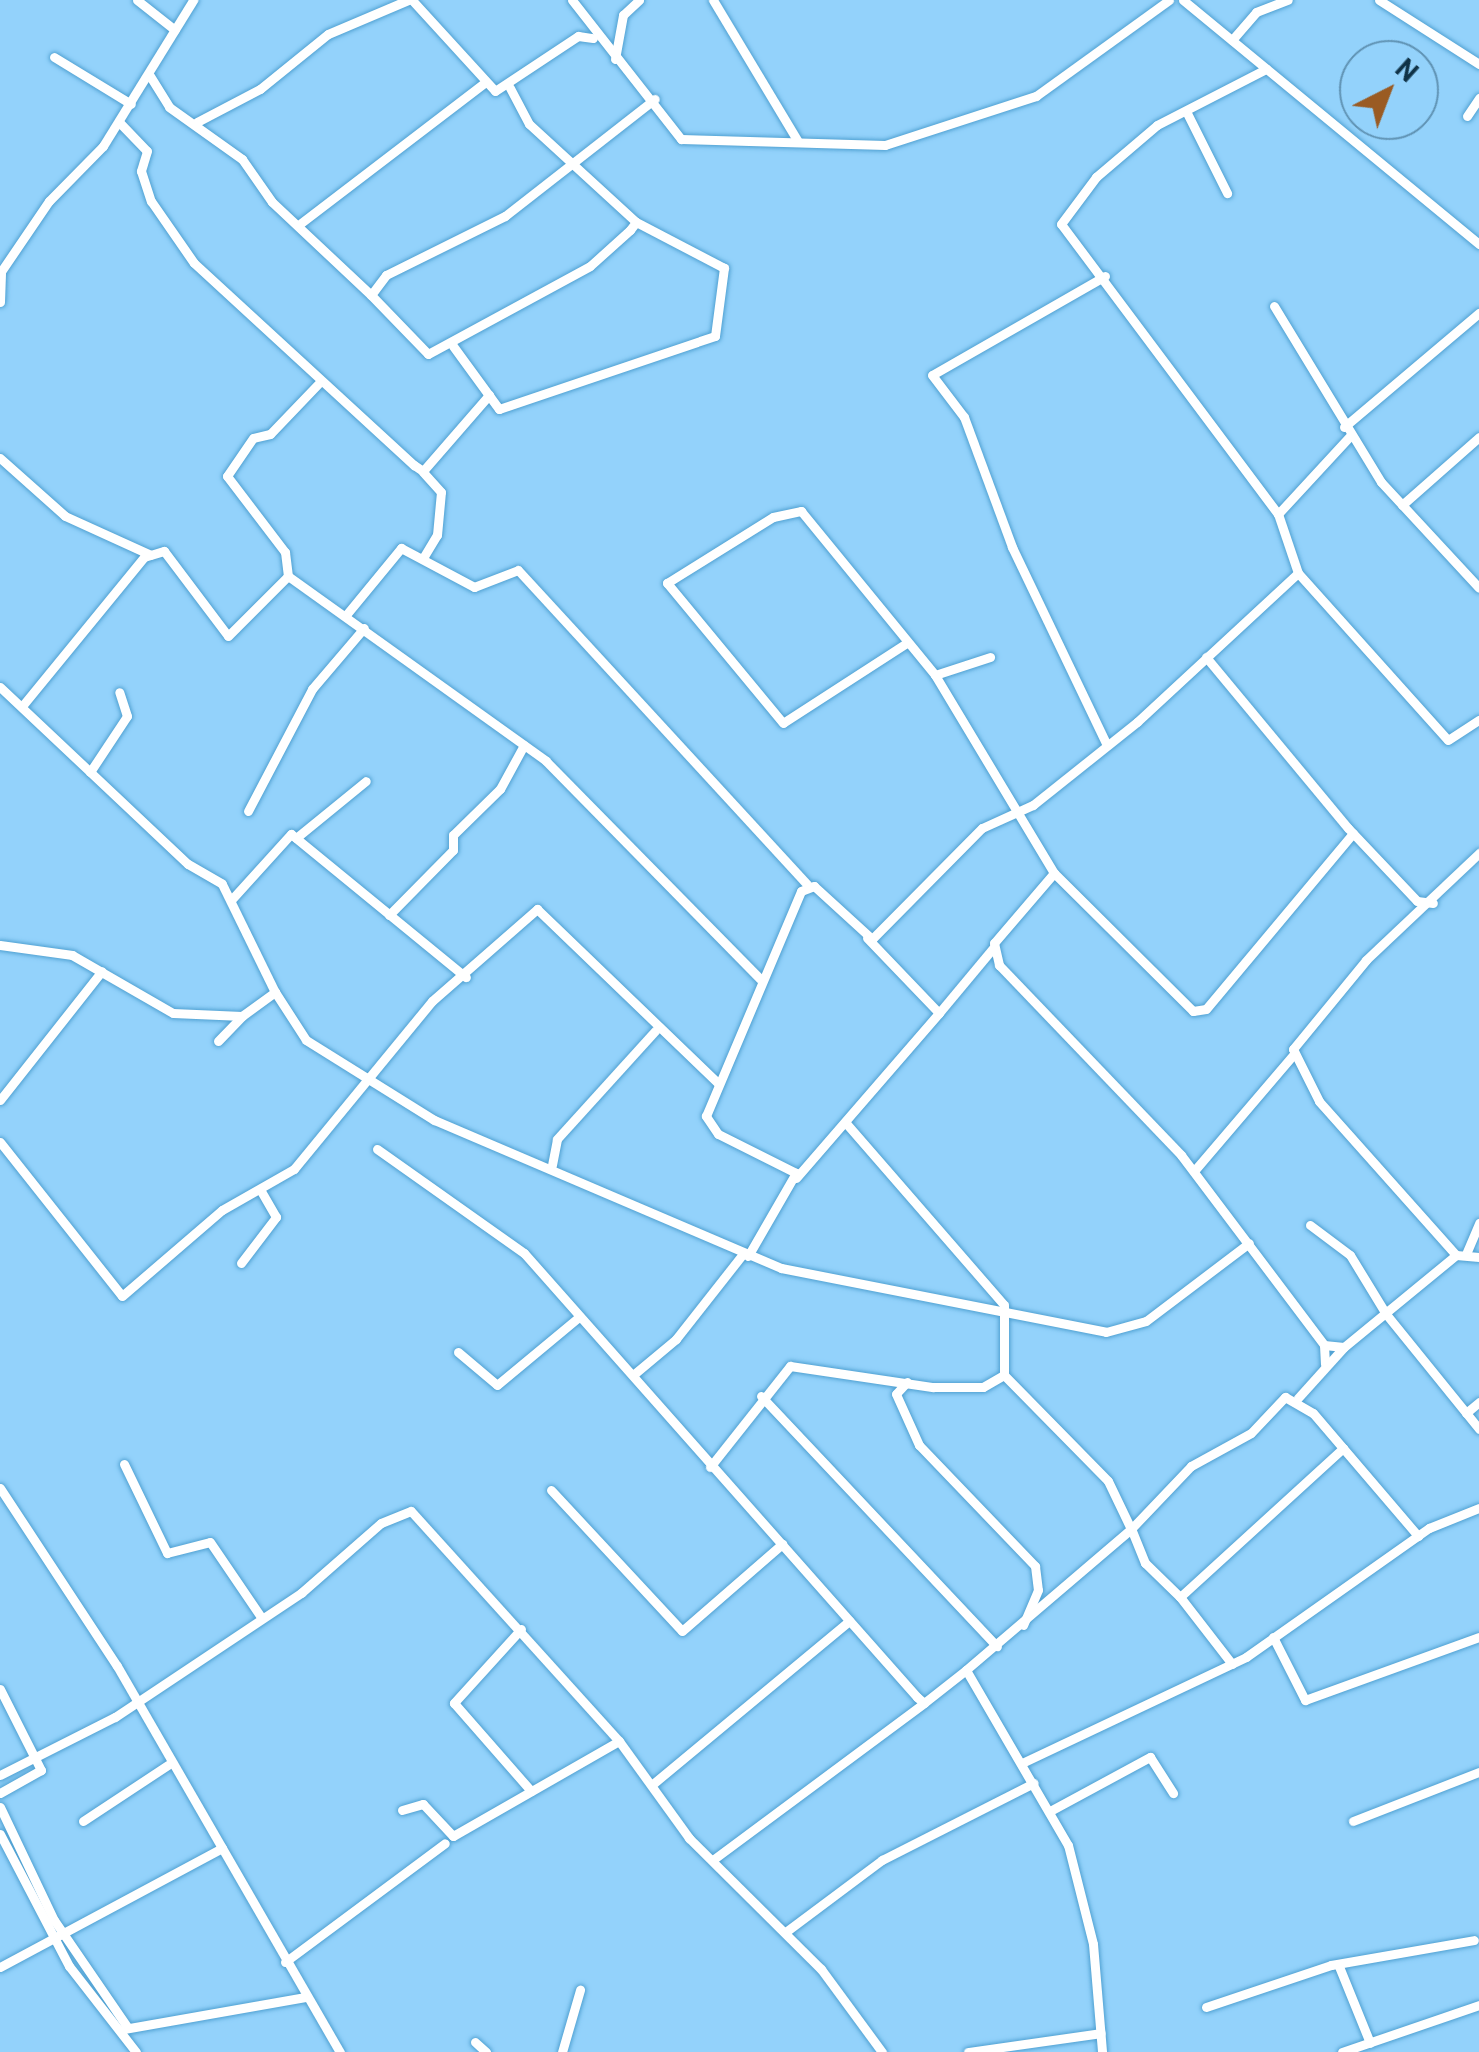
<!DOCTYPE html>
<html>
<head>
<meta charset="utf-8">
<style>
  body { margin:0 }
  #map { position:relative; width:1479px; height:2052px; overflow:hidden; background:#93d2fb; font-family:Barlow,sans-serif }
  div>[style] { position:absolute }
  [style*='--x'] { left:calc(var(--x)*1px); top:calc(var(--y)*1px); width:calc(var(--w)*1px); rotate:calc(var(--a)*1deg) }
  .roads { filter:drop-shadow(0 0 2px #50a1d2) drop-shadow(0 0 2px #50a1d2) }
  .minor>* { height:9px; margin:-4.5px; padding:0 4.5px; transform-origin:4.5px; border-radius:4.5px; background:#fff }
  span { translate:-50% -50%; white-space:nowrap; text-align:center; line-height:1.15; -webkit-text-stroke:10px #93d2fb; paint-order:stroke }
  .north { position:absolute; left:1339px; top:40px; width:100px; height:100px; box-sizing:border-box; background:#93d2fb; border:2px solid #5f92b3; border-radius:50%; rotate:42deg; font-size:28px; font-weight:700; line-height:40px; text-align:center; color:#103347 }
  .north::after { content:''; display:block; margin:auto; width:35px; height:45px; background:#9a5b23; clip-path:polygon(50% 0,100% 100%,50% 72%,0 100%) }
</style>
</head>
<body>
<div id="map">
  <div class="roads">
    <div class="minor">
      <i style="--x:137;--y:0;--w:48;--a:38.3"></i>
      <i style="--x:412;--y:0;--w:123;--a:47.6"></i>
      <i style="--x:495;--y:91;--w:100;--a:-33.5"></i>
      <i style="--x:578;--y:36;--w:15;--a:8"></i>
      <i style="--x:572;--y:0;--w:177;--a:51.9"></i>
      <i style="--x:681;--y:139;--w:204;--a:1.7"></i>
      <i style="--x:885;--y:145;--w:159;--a:-18"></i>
      <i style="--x:1036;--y:96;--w:164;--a:-35.8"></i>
      <i style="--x:713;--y:0;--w:163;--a:59"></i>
      <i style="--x:1183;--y:0;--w:384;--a:39.5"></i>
      <i style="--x:1379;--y:0;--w:119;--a:32.6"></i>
      <i style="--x:1232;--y:40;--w:37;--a:-49"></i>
      <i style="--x:1256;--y:12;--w:34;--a:-21"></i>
      <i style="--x:54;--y:57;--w:90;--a:31.4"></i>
      <i style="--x:615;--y:59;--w:45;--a:-79.7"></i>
      <i style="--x:623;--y:15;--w:22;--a:-43"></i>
      <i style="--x:150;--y:76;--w:36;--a:58"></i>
      <i style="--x:169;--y:107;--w:90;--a:35.5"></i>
      <i style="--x:242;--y:159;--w:52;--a:55.1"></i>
      <i style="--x:272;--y:202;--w:136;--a:43.2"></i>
      <i style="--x:371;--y:295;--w:25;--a:-53"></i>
      <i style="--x:386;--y:275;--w:133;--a:-26.4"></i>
      <i style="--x:505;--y:216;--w:190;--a:-38"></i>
      <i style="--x:1186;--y:111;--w:92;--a:63.4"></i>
      <i style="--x:1467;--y:116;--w:22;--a:-56"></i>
      <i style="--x:119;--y:122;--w:40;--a:46"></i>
      <i style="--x:147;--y:151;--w:21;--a:107"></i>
      <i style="--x:141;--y:171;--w:32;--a:72"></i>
      <i style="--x:151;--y:201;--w:75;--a:55.3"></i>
      <i style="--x:194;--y:263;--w:299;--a:42.6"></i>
      <i style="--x:414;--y:465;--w:11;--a:34"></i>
      <i style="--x:423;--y:471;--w:101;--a:-49"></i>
      <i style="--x:197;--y:122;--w:71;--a:-27.6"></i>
      <i style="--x:260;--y:89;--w:87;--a:-39"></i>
      <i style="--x:328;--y:34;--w:87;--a:-23"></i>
      <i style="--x:301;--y:223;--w:230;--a:-37.4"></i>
      <i style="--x:0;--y:273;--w:87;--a:-55.8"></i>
      <i style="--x:49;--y:201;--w:77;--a:-45.5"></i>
      <i style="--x:103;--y:146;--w:172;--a:-58.3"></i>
      <i style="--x:1105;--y:276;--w:199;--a:150.2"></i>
      <i style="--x:932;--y:375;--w:53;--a:52.7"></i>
      <i style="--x:964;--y:417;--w:139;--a:69.7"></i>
      <i style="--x:1012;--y:547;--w:217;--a:64.4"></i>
      <i style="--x:371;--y:295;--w:82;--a:46"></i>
      <i style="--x:428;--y:354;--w:184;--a:-28.5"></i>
      <i style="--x:590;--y:266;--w:54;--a:-42"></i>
      <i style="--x:630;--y:230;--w:10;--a:-53"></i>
      <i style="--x:636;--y:222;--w:145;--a:-137.5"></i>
      <i style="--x:529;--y:124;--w:41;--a:-117.8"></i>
      <i style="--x:0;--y:302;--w:29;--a:-88"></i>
      <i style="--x:1274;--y:306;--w:206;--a:58.7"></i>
      <i style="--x:1381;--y:482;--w:144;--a:47.2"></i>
      <i style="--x:453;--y:346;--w:78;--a:53.9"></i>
      <i style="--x:499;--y:409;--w:228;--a:-18.7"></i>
      <i style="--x:715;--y:336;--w:69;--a:-82.5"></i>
      <i style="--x:724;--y:268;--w:99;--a:-152.4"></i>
      <i style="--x:318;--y:384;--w:69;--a:133.8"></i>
      <i style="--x:270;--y:434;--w:17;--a:167"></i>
      <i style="--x:253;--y:438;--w:46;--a:124.4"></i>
      <i style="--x:227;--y:476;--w:96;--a:52.7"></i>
      <i style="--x:285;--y:552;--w:24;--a:83"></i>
      <i style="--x:288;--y:576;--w:317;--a:35.6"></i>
      <i style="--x:546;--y:761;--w:305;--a:45.5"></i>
      <i style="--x:1344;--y:427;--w:177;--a:-40.2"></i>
      <i style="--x:0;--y:458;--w:87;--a:41.7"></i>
      <i style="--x:65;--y:516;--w:94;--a:24.4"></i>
      <i style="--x:1402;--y:505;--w:103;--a:-41.4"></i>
      <i style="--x:1278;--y:514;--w:106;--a:-47.3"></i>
      <i style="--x:423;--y:558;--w:27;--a:-59"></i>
      <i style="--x:437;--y:535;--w:43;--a:-84.7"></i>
      <i style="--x:441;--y:492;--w:27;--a:-132"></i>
      <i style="--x:1298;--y:573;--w:224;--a:48.1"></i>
      <i style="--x:1448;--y:740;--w:37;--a:-33"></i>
      <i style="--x:346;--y:615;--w:87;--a:-50.6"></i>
      <i style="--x:401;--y:548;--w:83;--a:28.1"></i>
      <i style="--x:474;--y:587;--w:47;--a:-21.1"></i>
      <i style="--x:518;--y:570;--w:427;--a:47.4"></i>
      <i style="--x:905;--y:644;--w:145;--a:147.1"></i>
      <i style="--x:783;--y:723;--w:182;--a:-129.6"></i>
      <i style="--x:667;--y:583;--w:125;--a:-31.9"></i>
      <i style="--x:773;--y:517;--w:29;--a:-12"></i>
      <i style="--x:801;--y:511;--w:212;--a:50.7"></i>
      <i style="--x:935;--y:675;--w:231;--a:59"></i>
      <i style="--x:1054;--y:873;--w:196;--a:44.8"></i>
      <i style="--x:1193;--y:1011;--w:13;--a:-9"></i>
      <i style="--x:1206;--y:1009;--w:229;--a:-50.1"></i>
      <i style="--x:1206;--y:657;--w:222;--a:50.3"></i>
      <i style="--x:1348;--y:828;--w:100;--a:46.6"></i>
      <i style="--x:1417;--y:901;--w:16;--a:7"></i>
      <i style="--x:935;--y:675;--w:58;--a:-18.1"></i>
      <i style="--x:0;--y:687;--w:258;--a:43.3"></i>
      <i style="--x:188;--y:864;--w:39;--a:30"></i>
      <i style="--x:222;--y:884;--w:120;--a:63.9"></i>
      <i style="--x:23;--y:705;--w:191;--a:-50.7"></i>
      <i style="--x:144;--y:557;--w:21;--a:-17"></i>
      <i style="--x:164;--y:551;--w:106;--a:53"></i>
      <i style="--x:228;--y:636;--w:85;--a:-45"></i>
      <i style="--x:90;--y:772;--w:67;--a:-56.5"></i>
      <i style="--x:127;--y:716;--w:25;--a:-108"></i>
      <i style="--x:248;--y:811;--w:138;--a:-62.3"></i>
      <i style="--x:312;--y:689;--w:80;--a:-49.6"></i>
      <i style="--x:296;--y:838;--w:90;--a:-39.2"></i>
      <i style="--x:1054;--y:873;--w:92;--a:130.6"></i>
      <i style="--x:994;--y:943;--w:23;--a:77"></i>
      <i style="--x:999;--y:965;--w:263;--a:46.2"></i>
      <i style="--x:1181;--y:1155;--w:238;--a:53"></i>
      <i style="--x:1324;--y:1345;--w:19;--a:87"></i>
      <i style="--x:232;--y:899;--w:88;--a:-47.8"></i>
      <i style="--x:291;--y:834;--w:226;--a:39.3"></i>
      <i style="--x:389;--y:915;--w:91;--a:-45.4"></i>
      <i style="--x:453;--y:850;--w:15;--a:-90"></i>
      <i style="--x:453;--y:835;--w:66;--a:-44.4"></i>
      <i style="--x:500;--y:789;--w:50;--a:-61.4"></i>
      <i style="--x:0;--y:945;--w:73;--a:7.9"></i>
      <i style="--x:72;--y:955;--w:116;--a:29.9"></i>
      <i style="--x:173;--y:1013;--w:69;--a:2.5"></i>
      <i style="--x:242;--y:1016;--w:41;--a:-36"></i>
      <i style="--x:275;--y:992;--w:57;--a:57.1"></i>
      <i style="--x:306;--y:1040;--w:151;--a:32"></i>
      <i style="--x:434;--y:1120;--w:377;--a:23.1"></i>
      <i style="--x:781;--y:1268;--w:331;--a:11.1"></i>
      <i style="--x:1106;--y:1332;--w:41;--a:-15.4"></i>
      <i style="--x:1146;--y:1321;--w:129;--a:-37.1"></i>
      <i style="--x:939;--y:1013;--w:86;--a:-50.2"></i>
      <i style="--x:218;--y:1041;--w:35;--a:-46"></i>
      <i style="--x:0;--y:1100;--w:164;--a:-51.7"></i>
      <i style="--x:845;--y:1122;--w:242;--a:49"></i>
      <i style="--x:1004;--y:1305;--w:70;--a:90"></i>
      <i style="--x:1004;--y:1375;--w:148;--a:45.5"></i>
      <i style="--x:1108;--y:1481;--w:53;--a:64.4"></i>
      <i style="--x:1131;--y:1529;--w:217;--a:139.5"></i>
      <i style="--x:0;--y:1142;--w:196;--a:51.6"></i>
      <i style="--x:122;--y:1296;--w:132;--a:-40.7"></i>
      <i style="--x:222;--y:1210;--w:83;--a:-29.7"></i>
      <i style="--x:294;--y:1169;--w:217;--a:-50.6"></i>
      <i style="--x:432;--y:1001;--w:140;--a:-41.2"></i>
      <i style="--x:537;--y:909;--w:251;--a:43.9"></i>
      <i style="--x:377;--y:1149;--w:180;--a:35.3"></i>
      <i style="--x:524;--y:1253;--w:593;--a:48.49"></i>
      <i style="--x:917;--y:1697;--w:9;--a:41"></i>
      <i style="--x:924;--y:1703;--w:53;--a:-38.2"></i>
      <i style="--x:966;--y:1670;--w:203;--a:59.8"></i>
      <i style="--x:1068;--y:1845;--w:102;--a:75.8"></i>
      <i style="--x:1093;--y:1944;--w:108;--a:85.2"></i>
      <i style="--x:552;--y:1165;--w:26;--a:-79"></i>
      <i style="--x:557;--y:1139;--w:146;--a:-47.8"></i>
      <i style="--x:1194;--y:1171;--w:154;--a:-49.5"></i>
      <i style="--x:796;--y:1178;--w:218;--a:-49.1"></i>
      <i style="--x:939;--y:1013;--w:104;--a:-133.8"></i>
      <i style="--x:1310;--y:1225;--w:50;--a:36.9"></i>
      <i style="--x:1350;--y:1255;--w:69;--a:58.6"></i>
      <i style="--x:1386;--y:1314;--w:148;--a:51"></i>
      <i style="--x:1466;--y:1254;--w:34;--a:-67"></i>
      <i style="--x:1456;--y:1255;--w:206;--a:-131.7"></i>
      <i style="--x:1319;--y:1101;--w:58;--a:-116.6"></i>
      <i style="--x:1293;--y:1049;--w:115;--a:-50.6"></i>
      <i style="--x:1366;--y:960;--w:156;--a:-43.4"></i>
      <i style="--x:748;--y:1256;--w:96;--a:-60"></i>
      <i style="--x:796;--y:1173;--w:87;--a:-153.4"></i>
      <i style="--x:718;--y:1134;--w:22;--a:-124"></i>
      <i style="--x:706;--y:1116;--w:244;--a:-67.1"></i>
      <i style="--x:801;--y:891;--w:14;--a:-21"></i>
      <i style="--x:814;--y:886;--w:79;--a:42.4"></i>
      <i style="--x:872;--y:939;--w:156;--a:-45.3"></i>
      <i style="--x:982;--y:828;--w:56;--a:-24.3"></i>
      <i style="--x:1033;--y:805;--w:133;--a:-38.6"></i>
      <i style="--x:1137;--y:722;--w:219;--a:-42.8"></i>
      <i style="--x:1298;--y:573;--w:62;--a:-108.7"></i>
      <i style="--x:1278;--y:514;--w:362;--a:-126.8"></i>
      <i style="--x:1061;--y:224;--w:59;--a:-53.3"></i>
      <i style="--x:1096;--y:177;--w:80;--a:-40.4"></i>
      <i style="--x:1157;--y:125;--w:123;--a:-27.2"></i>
      <i style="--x:241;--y:1263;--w:58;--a:-52.7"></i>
      <i style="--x:276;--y:1217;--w:30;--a:-120"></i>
      <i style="--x:1324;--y:1345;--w:20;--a:6"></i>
      <i style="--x:1344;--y:1347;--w:145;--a:-39.4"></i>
      <i style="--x:1456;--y:1255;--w:23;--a:5"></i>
      <i style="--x:458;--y:1352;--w:51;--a:40.2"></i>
      <i style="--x:497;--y:1385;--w:107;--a:-39.7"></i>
      <i style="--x:633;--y:1375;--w:56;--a:-39.9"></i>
      <i style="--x:676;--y:1339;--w:108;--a:-51.8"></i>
      <i style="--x:907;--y:1382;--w:16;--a:133"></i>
      <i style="--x:896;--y:1394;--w:56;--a:65.7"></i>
      <i style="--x:919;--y:1445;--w:168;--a:46.2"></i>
      <i style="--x:1035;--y:1566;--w:24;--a:83"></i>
      <i style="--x:1038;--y:1590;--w:38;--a:113"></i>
      <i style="--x:761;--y:1396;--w:344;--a:46.7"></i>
      <i style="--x:1298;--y:1398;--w:67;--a:-48"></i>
      <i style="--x:1466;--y:1413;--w:17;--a:-40"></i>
      <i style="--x:124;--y:1464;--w:99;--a:64.2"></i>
      <i style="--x:167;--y:1553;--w:44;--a:-14.3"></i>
      <i style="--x:210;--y:1542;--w:91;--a:55.8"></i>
      <i style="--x:710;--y:1467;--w:129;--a:-51.6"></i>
      <i style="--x:790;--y:1366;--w:145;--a:8.4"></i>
      <i style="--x:933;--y:1387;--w:50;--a:0"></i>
      <i style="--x:983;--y:1387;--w:24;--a:-30"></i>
      <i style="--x:0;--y:1488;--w:213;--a:56.7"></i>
      <i style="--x:117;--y:1666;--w:446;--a:60"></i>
      <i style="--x:551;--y:1490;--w:192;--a:47.1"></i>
      <i style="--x:682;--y:1631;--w:133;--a:-41"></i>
      <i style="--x:1180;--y:1597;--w:49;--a:-135.8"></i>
      <i style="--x:1145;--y:1563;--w:37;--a:-112"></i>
      <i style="--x:1131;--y:1529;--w:87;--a:-46.4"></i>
      <i style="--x:1191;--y:1466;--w:68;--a:-28.8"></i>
      <i style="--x:1251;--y:1433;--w:50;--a:-46.6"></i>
      <i style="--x:1285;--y:1397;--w:32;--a:30"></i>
      <i style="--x:1313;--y:1413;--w:162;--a:49.5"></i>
      <i style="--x:521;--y:1629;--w:100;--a:132.2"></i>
      <i style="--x:454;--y:1703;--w:117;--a:48.8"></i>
      <i style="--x:1273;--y:1637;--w:71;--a:63.1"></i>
      <i style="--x:1305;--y:1700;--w:185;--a:-19.9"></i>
      <i style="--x:1232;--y:1664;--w:85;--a:-127.8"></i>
      <i style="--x:1180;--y:1597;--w:221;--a:-42.4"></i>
      <i style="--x:0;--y:1689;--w:91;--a:63.2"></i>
      <i style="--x:41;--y:1770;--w:47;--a:150.7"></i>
      <i style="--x:1022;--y:1763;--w:248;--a:-25.3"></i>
      <i style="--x:1246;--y:1657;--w:224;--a:-35.2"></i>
      <i style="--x:1429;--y:1528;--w:54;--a:-21.8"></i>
      <i style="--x:0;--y:1775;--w:129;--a:-26.8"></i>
      <i style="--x:115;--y:1717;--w:224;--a:-33.7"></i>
      <i style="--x:301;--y:1593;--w:106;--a:-41.2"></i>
      <i style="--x:381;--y:1523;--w:32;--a:-22"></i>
      <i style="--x:411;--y:1511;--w:310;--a:47.9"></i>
      <i style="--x:619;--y:1741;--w:120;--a:54.2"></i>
      <i style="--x:689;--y:1838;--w:186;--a:44.8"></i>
      <i style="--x:821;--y:1969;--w:103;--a:53.7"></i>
      <i style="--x:654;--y:1783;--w:254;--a:-39.7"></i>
      <i style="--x:0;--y:1807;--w:125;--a:64.5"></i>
      <i style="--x:54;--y:1920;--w:131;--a:55.6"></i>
      <i style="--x:402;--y:1810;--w:22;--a:-16"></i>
      <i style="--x:423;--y:1804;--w:44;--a:46.8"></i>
      <i style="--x:453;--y:1836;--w:191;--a:-29.8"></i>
      <i style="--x:1050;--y:1811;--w:114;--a:-28.4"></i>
      <i style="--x:1150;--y:1757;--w:43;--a:57.4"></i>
      <i style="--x:83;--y:1821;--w:102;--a:-33.4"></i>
      <i style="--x:1353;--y:1821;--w:135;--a:-21.3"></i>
      <i style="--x:0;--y:1834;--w:149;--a:62.4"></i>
      <i style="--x:69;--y:1966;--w:109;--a:52.1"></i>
      <i style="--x:714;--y:1859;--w:262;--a:-36.6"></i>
      <i style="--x:787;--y:1931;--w:119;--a:-36.8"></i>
      <i style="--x:882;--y:1860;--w:170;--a:-26.9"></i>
      <i style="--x:285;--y:1962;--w:199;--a:-36.6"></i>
      <i style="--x:1338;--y:1964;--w:85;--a:67.9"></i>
      <i style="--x:0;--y:1967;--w:252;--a:-28.2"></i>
      <i style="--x:1206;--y:2007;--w:132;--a:-18.6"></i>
      <i style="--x:1331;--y:1965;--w:145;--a:-9.9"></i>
      <i style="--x:124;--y:2029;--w:184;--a:-10"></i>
      <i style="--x:475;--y:2042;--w:15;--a:42"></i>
      <i style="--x:562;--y:2052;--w:65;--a:-73.8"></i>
      <i style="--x:968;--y:2052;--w:134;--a:-8.1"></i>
      <i style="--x:1342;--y:2052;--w:145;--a:-18.9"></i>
    </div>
  </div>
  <div class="north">N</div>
</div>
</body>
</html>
